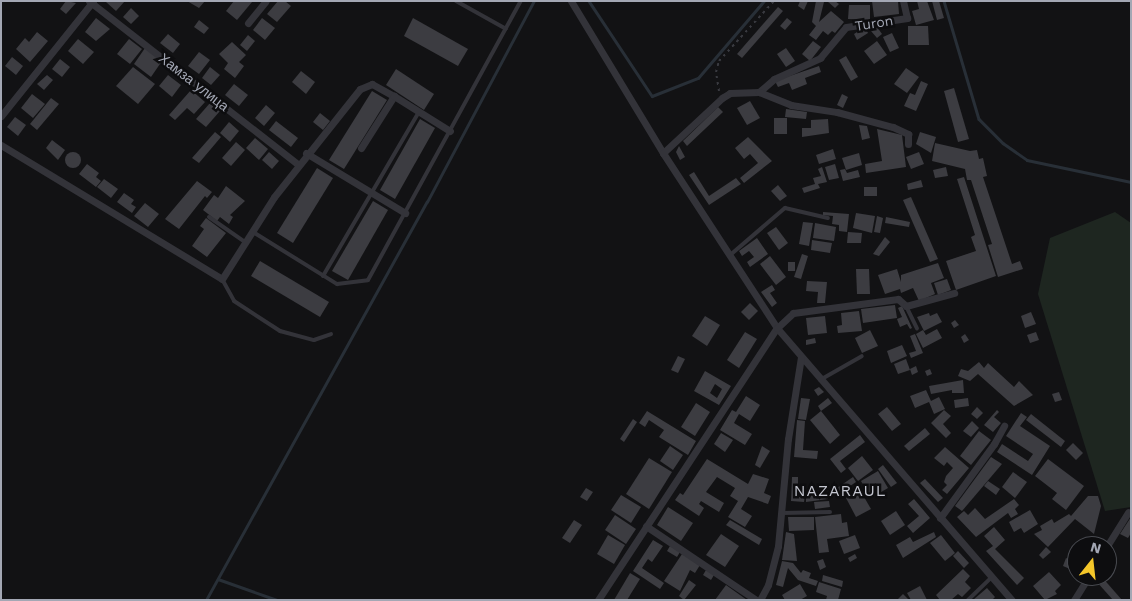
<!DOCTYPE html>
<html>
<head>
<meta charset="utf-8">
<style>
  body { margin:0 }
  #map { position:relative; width:1132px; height:601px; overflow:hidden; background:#121214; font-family:"Work Sans",sans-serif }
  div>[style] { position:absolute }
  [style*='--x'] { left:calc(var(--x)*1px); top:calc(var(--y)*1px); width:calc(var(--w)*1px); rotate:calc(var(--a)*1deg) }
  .green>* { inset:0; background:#1e2620 }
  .stream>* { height:2.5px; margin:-1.25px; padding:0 1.25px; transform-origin:1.25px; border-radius:1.25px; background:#282f37 }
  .building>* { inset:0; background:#3c3c41 }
  .round { border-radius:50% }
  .path>* { height:2px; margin-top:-1px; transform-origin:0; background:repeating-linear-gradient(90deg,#393a40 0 2.5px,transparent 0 6.5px) }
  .lane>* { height:4px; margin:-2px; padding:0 2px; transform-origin:2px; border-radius:2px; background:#333339 }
  .street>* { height:7px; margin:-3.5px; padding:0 3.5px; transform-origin:3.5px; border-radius:3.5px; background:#333339 }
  span { translate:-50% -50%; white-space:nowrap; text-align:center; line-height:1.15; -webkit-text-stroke:5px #0d0d0f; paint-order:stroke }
  .street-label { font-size:14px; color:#a3a7b4 }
  .quarter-label { font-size:16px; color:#c4c6d0; letter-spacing:1px }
  .frame { position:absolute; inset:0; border:2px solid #a3a7b4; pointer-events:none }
  .north { position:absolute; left:1067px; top:536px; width:50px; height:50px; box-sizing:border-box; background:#0d0d0f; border:1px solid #494b51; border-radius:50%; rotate:16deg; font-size:14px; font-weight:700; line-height:20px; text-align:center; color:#a3a7b4 }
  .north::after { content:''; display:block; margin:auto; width:18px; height:22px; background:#f4c629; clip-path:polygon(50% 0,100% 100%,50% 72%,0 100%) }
</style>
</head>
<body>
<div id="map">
  <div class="green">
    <i style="clip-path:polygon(1115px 212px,1131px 223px,1131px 507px,1105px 511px,1038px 294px,1050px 238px)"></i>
  </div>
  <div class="stream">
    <i style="--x:589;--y:1;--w:114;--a:56.4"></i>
    <i style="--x:652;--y:96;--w:49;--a:-21.4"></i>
    <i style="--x:698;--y:78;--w:101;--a:-49.4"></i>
    <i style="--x:944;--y:1;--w:123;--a:73.5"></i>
    <i style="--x:979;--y:119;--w:34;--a:45"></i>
    <i style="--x:1003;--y:143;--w:29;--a:35"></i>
    <i style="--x:1027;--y:160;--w:106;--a:11.9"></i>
    <i style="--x:218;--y:579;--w:63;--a:19.6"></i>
    <i style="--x:206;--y:600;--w:455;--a:-61"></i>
    <i style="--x:427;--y:202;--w:228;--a:-62"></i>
  </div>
  <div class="building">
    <i style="clip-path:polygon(66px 1px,76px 3px,66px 14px,60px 9px)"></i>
    <i style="clip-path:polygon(125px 1px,116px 11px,106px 2px,107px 1px)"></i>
    <i style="clip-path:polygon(187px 1px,205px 1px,199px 8px)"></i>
    <i style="clip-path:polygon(234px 1px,252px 2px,237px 20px,226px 11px)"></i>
    <i style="clip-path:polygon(278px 1px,285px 1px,291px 6px,277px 22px,267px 14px)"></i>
    <i style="clip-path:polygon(800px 1px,808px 1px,804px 10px,798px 6px)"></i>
    <i style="clip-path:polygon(816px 1px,824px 2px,819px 22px,831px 11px,844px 22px,835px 33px,832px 31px,828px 35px,823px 31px,816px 40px,809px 35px,816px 26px,812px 22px)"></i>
    <i style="clip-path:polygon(827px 1px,835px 1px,839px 4px,835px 8px)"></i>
    <i style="clip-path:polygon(872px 1px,898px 1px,899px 14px,874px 17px)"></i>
    <i style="clip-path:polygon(917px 1px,927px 1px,934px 20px,916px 25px,912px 11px,919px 9px)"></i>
    <i style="clip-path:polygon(932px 1px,939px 1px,944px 18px,937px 20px)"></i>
    <i style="clip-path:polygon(849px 5px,870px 5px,870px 20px,848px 19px)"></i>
    <i style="clip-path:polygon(778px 7px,783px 11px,742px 58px,737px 54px)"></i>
    <i style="clip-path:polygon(131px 8px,139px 16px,131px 24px,123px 17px)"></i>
    <i style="clip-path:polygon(96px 18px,110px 29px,96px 41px,85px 32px)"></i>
    <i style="clip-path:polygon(262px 18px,275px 28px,265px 40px,253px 30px)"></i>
    <i style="clip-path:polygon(413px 18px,468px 49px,458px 66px,404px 36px)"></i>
    <i style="clip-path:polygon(787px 18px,792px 22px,785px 30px,780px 26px)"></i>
    <i style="clip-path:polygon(199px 20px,209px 28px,204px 34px,194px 27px)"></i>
    <i style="clip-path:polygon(908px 26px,928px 26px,929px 45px,908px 45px)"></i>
    <i style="clip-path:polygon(865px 27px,868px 33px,857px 40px,854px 34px)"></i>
    <i style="clip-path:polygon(877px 27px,882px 34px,877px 38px,871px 31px)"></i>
    <i style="clip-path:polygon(37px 32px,48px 41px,30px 62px,16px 49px,25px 38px,29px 42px)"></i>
    <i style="clip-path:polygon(892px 33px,899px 48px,890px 52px,883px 37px)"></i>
    <i style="clip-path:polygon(168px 34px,180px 44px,173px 53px,160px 43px)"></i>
    <i style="clip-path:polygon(248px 35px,255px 41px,247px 51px,240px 45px)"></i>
    <i style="clip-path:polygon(78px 39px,94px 52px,83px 64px,68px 51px)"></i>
    <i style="clip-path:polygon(129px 39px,142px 49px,130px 64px,117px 54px)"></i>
    <i style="clip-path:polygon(813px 41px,821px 47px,810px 61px,802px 54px)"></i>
    <i style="clip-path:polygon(877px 41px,887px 55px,874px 64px,864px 51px)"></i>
    <i style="clip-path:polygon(232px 42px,246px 55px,239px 62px,244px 66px,235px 78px,224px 69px,228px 63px,219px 54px)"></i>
    <i style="clip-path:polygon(145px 48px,162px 61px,151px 77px,134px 64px)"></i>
    <i style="clip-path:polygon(786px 48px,795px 61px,786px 67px,777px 54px)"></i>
    <i style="clip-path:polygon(199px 52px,210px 60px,199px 74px,188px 66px)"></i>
    <i style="clip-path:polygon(846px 56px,858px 77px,851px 81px,839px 60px)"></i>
    <i style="clip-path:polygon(12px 57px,23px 66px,16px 75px,5px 66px)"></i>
    <i style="clip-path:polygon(60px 59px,70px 67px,62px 77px,52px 69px)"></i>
    <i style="clip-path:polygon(819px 66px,821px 72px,805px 78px,807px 84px,792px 90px,789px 83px,778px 87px,775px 81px)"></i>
    <i style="clip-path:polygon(133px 67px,155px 84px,138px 104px,116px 86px)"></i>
    <i style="clip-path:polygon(210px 67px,220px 75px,211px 85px,202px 78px)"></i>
    <i style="clip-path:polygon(906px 68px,919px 77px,907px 93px,894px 84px)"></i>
    <i style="clip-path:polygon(396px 69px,434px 94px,424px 110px,386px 85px)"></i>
    <i style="clip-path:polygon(301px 71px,315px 82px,306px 94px,292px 82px)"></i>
    <i style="clip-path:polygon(47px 75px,53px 80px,44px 90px,37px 84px)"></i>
    <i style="clip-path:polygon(168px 75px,181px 85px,172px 97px,159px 86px)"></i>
    <i style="clip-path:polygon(921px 81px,928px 84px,916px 111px,904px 106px,910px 93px,915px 95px)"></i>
    <i style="clip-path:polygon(234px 84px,248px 95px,239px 106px,225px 95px)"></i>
    <i style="clip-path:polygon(954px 88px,969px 139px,958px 142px,944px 91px)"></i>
    <i style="clip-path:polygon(191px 90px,205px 102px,194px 114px,187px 108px,175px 120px,169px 115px)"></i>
    <i style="clip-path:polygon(372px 91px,387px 100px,344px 169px,329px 160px)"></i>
    <i style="clip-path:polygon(32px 94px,45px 104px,33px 118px,21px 108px)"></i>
    <i style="clip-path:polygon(842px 94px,848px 97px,843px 108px,837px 105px)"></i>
    <i style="clip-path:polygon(51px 98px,59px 104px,37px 130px,30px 124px)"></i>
    <i style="clip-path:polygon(750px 101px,760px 118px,747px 125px,737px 108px)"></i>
    <i style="clip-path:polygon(210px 103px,220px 111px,206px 127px,196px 119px)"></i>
    <i style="clip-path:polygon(266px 105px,275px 113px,264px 126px,255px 118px)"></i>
    <i style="clip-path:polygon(718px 107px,723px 112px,687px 146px,683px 141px)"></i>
    <i style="clip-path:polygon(786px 109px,807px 112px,806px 119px,785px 117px)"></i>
    <i style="clip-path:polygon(320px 113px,330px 121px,323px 130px,313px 122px)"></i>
    <i style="clip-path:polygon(15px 117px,26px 125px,18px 136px,7px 127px)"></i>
    <i style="clip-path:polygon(774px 118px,787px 118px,787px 134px,774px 134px)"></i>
    <i style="clip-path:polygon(420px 119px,435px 128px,395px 199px,380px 190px)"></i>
    <i style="clip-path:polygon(828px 119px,829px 133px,802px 137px,802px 128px,811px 128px,811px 120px)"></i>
    <i style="clip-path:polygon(276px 121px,298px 138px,291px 147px,269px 130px)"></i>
    <i style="clip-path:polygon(229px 122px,239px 131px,230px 142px,220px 133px)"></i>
    <i style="clip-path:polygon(859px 125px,867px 126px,870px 138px,862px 140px)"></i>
    <i style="clip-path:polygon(877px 129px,902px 135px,906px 167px,866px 173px,865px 164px,882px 161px)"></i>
    <i style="clip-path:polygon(215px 132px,221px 137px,199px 163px,192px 158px)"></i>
    <i style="clip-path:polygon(920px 132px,936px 137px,931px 153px,916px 144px)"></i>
    <i style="clip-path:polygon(748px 137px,772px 161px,744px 183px,740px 178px,758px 163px,750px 154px,744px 159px,735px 148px)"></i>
    <i style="clip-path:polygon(255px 138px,268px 149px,259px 160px,246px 148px)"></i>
    <i style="clip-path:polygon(52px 140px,65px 150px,58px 160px,46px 148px)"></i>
    <i style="clip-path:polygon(236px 142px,245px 150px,231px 166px,222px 158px)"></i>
    <i style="clip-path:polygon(935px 143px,970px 151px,977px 150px,979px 159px,983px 158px,987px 176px,983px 177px,1012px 264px,1020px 261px,1023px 269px,998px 277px,988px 245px,992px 244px,971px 180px,967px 180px,965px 169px,932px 161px)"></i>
    <i style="clip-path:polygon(679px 146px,685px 157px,680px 160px,676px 152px)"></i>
    <i style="clip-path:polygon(833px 149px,836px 159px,819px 164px,816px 155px)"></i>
    <i style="clip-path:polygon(269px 152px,279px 161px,272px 169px,262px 160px)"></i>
    <i style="clip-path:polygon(919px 152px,924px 164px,911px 169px,906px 157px)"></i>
    <i class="round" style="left:65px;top:152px;width:16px;height:16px"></i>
    <i style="clip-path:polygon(859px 153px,862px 165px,846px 170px,842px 158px)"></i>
    <i style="clip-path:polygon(87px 164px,99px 173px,96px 177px,101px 181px,96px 187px,79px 174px)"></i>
    <i style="clip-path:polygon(835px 164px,839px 178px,829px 180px,825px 167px)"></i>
    <i style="clip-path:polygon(822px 167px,827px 182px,818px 184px,820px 188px,804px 193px,802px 188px,815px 184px,813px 178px,821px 176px,818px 169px)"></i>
    <i style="clip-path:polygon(946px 167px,948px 176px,935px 178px,933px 170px)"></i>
    <i style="clip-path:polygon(317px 168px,333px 178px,293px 243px,277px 233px)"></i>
    <i style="clip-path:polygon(845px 169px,847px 173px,858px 170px,860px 177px,843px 181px,840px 170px)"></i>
    <i style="clip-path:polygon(694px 172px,709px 196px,736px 178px,741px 184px,709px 205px,689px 175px)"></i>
    <i style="clip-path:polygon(964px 177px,996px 276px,956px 290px,946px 261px,976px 251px,971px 237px,975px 235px,957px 179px)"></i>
    <i style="clip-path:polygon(104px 179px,118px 189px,111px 198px,97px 187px)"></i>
    <i style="clip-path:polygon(921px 180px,923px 187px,908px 190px,907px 184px)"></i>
    <i style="clip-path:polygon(197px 181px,212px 192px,207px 198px,205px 196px,179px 229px,165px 219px)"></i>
    <i style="clip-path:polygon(778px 185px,787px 196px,780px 201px,771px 191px)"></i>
    <i style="clip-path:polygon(226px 186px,245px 201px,230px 215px,233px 217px,229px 224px,220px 217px,217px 221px,203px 210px,214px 195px,218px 198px)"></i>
    <i style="clip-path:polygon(864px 187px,877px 187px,877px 196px,864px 196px)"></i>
    <i style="clip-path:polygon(124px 193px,134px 200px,131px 204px,136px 207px,132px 213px,117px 202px)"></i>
    <i style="clip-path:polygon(911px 197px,938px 259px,930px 262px,903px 200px)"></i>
    <i style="clip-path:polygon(373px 201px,388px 210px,348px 280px,332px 271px)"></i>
    <i style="clip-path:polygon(145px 203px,159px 214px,148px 227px,134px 216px)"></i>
    <i style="clip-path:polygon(823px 212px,849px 214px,847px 232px,839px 231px,839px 225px,832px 224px,833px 216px,823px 215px)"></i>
    <i style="clip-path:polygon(856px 213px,875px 216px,872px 233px,853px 228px)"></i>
    <i style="clip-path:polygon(877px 216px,883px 218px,880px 233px,874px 232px)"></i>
    <i style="clip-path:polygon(886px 217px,910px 222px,909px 227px,885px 223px)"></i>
    <i style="clip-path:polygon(206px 218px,226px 233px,207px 257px,192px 246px,204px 229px,200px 226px)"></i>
    <i style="clip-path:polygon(803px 222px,813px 223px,809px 246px,799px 244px)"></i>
    <i style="clip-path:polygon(815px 223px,836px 227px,834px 241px,813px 238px)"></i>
    <i style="clip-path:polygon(776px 227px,788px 243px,779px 250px,767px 233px)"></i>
    <i style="clip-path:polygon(848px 232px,862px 233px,861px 243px,847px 243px)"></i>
    <i style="clip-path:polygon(885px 237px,890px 242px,879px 256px,873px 254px)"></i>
    <i style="clip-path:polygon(757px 238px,768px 254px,750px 267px,747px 262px,754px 257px,749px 251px,742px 256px,739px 251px)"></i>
    <i style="clip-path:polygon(812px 240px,832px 243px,830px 253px,811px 250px)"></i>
    <i style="clip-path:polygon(802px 254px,808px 256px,801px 279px,794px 277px)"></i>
    <i style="clip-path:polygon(770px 256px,786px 277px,776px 285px,760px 264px)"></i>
    <i style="clip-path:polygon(260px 261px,329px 302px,320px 317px,251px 276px)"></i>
    <i style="clip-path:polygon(788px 262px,795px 262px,795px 271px,788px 271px)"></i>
    <i style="clip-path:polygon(938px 263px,944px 278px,931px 283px,935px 294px,919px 301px,913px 288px,901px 293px,900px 289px,885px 294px,878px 275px,897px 269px,901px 282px,901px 275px)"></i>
    <i style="clip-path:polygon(856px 269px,869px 269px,870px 294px,857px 294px)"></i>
    <i style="clip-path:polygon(947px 279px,951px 290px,938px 295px,934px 283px)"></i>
    <i style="clip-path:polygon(807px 281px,827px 282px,825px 303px,817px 303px,818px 292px,806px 291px)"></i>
    <i style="clip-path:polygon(772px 285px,775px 290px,770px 293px,777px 303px,772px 307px,761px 292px)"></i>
    <i style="clip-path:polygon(750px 303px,758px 311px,749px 320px,741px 312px)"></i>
    <i style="clip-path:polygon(895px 305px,897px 318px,863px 323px,861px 309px)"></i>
    <i style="clip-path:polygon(902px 306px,912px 328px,910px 329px,907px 324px,900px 327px,897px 319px,902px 317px,898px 308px)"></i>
    <i style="clip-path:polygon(859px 311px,862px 331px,838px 333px,837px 326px,842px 325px,841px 313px)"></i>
    <i style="clip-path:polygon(1031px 312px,1036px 324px,1025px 328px,1021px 316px)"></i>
    <i style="clip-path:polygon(929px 313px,930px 316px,937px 313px,942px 322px,924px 331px,917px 317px)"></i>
    <i style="clip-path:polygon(705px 316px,720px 325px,707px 346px,692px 336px)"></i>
    <i style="clip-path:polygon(825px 316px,827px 333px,808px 335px,806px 318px)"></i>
    <i style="clip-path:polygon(955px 320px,959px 325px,954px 328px,951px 323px)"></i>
    <i style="clip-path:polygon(937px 329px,942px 338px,923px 348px,916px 334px,923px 330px,926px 335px)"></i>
    <i style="clip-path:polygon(870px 330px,878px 346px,862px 353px,855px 338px)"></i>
    <i style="clip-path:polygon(745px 332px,757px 339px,739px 368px,727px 360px)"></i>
    <i style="clip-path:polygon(1036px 332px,1039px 340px,1030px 343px,1027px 335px)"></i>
    <i style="clip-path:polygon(915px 334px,923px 353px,911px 358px,909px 353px,916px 351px,910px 336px)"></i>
    <i style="clip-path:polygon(965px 334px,969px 340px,964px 343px,961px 337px)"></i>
    <i style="clip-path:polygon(815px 338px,816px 343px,806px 345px,806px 340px)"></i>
    <i style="clip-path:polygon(902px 345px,907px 356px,891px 363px,887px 351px)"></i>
    <i style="clip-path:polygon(678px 356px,685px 359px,678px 373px,671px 370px)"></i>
    <i style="clip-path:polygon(906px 359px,910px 370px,898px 374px,894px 364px)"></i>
    <i style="clip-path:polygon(979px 362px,984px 368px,988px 363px,1014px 387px,1019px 381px,1033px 395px,1014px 406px,978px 374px,970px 381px,958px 376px,961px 369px,968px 371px)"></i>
    <i style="clip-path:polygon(916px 366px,918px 372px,912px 375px,910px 369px)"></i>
    <i style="clip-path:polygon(930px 369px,932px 374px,927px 376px,925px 371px)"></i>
    <i style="clip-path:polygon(evenodd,705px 371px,731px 386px,719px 405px,694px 391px,705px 371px,715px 384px,722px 389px,717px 398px,710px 393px,715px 384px)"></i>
    <i style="clip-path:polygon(963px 380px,964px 393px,952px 393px,952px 390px,931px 394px,929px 386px)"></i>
    <i style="clip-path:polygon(819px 387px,824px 392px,818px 396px,814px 390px)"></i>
    <i style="clip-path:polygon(926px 390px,931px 401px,939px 397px,945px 409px,934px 414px,929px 402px,915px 408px,910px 396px)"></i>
    <i style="clip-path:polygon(1059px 392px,1062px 400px,1055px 402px,1052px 394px)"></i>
    <i style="clip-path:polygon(746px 396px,760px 405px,750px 421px,739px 414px,734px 423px,752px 434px,745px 445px,720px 430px,732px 410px,736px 412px)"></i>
    <i style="clip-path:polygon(801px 398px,810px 399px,806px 420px,798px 419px)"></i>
    <i style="clip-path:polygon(828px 398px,832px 403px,821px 411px,818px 406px)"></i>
    <i style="clip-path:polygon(968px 398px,969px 406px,955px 408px,954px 400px)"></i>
    <i style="clip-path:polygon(696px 403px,710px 412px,695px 436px,681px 427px)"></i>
    <i style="clip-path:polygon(887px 407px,901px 424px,892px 431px,878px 414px)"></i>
    <i style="clip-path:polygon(977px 407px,983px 413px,977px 419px,971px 414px)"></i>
    <i style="clip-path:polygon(944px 410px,951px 416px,943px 424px,951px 433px,946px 438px,931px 423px)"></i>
    <i style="clip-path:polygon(997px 410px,999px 412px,994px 417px,1001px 423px,993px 432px,984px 425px)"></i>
    <i style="clip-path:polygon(647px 411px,696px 441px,688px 455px,659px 437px,664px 430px,649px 420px,645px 427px,639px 423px)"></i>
    <i style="clip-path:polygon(821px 411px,840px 435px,830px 444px,810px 420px)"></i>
    <i style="clip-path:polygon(1021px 413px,1027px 417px,1020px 426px,1050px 446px,1032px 475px,997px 452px,1002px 444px,1028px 461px,1033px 454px,1006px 436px)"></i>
    <i style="clip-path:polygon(1031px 414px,1065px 441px,1061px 447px,1026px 420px)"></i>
    <i style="clip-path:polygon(633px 419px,637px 422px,624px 442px,620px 439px)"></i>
    <i style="clip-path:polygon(797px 420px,805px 421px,803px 450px,818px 451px,817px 459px,794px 457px)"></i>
    <i style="clip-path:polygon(972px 421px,979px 428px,971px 437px,963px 431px)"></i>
    <i style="clip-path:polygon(925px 428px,930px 434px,909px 451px,904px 446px)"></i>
    <i style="clip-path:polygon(979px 431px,991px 440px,971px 465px,960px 456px)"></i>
    <i style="clip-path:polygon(721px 433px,733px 440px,725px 452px,714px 444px)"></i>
    <i style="clip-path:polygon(860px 435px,865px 442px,840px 461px,846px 469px,841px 473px,830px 459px)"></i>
    <i style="clip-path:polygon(1073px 443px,1083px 453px,1076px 460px,1066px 450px)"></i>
    <i style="clip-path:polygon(670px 446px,683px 455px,673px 470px,660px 461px)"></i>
    <i style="clip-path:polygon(762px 446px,770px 451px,760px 468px,755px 465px)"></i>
    <i style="clip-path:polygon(945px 447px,969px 468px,947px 494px,942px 490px,947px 485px,944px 482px,946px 476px,953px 468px,947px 462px,944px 466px,934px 458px)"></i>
    <i style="clip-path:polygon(862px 456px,873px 470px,858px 481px,848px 468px)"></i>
    <i style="clip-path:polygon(991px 457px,1002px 464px,962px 511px,955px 506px)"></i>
    <i style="clip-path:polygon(649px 458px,672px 472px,649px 509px,626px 494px)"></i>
    <i style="clip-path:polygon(707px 459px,748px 484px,753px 474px,769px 479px,764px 493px,771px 496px,768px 504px,748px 497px,741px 509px,752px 516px,745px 527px,728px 517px,738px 501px,730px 496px,735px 488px,717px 477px,706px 492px,724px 503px,719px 512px,701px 501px,699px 504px,704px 508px,699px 516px,675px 500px,680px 493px,683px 495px)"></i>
    <i style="clip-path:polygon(1048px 459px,1084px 486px,1066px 510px,1052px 499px,1057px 493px,1035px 476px)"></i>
    <i style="clip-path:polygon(883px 465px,897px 483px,891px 487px,878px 469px)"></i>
    <i style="clip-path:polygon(878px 471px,888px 488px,871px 498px,861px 481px)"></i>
    <i style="clip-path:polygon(1013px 472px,1027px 482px,1015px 498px,1002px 487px)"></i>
    <i style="clip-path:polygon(792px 477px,798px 477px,798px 495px,805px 495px,804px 502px,791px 501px)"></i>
    <i style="clip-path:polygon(853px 477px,856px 482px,840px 493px,837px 488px)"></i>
    <i style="clip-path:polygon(925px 479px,943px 498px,938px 502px,920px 483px)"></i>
    <i style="clip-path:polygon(988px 481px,1000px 489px,996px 495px,984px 486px)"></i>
    <i style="clip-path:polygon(586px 488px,593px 492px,587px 501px,580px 497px)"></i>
    <i style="clip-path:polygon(860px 490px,871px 509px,856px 517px,846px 498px)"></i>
    <i style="clip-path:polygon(827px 493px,828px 499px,806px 502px,806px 495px)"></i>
    <i style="clip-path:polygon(621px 495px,641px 507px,631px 523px,611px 510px)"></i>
    <i style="clip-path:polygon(1088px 496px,1098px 496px,1101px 506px,1094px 534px,1075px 519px,1048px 547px,1034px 534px,1042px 530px,1040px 526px,1052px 519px,1054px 523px,1069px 514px,1071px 516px)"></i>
    <i style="clip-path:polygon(914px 499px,930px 518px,913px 533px,907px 526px,919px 516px,908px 504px)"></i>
    <i style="clip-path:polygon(1014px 499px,1019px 505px,1015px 509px,1018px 514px,1011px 518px,1008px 513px,976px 537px,957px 517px,964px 511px,968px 515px,975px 508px,985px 519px)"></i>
    <i style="clip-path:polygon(829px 501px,830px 507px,815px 509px,814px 502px)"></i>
    <i style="clip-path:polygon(668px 507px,693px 523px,681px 541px,657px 525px)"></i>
    <i style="clip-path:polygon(1030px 510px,1038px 524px,1024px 533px,1021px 528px,1014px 532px,1009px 522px)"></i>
    <i style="clip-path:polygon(896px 511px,905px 525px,890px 535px,881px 521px)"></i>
    <i style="clip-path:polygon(841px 514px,842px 523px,847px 522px,849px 536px,827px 539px,829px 552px,819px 553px,815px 517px)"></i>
    <i style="clip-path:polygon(615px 515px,636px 529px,626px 544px,605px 530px)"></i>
    <i style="clip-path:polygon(788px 517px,814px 517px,814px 530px,789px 531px)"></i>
    <i style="clip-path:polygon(1131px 517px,1131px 533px,1128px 538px,1120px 534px)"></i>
    <i style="clip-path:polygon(574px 520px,582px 525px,570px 543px,562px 538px)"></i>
    <i style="clip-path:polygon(730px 520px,762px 539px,759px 545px,726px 525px)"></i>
    <i style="clip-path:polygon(994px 527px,1005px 540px,995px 549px,1024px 578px,1017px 585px,986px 551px,993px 546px,984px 536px)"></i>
    <i style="clip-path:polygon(786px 532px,794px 534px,797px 561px,782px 560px)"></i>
    <i style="clip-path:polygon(934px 532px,936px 537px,903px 558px,896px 545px,910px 537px,913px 542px)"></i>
    <i style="clip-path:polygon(721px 534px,739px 546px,725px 567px,706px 555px)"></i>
    <i style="clip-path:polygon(608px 535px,625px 545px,614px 564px,597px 554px)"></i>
    <i style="clip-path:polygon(855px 535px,860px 548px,844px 554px,839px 541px)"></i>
    <i style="clip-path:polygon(941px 535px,955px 553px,945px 561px,930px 543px)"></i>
    <i style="clip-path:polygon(653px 540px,663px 546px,652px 562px,648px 559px,642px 568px,664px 583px,660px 589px,633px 571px)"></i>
    <i style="clip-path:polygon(670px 546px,680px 552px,677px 557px,667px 551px)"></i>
    <i style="clip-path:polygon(1046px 547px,1051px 552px,1043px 559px,1039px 555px)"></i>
    <i style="clip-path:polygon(958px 551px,969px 563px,964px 568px,953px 556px)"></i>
    <i style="clip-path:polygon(682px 554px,700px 565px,695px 573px,690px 570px,680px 591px,664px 581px)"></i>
    <i style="clip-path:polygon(855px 554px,857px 558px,850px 562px,848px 558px)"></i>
    <i style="clip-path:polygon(1066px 558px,1073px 562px,1070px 569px,1063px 566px)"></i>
    <i style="clip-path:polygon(823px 559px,826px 567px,820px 570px,817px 561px)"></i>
    <i style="clip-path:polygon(782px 561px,793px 563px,801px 573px,803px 570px,811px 573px,809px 578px,818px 581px,816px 586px,798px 580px,788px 568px,783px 587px,776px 585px)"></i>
    <i style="clip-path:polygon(963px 569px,970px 576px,965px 582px,971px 588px,962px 597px,958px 594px,951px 600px,940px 600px,936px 595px)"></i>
    <i style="clip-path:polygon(706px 570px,714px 575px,711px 580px,703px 575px)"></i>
    <i style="clip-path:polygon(1049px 572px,1061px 585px,1055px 591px,1057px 594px,1045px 600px,1033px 586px)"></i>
    <i style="clip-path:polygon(630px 573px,640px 579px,627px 600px,614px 600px)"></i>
    <i style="clip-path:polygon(823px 575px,843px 581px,842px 587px,822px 581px)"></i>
    <i style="clip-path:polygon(1099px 576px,1101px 576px,1122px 600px,1113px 600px,1096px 581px)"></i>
    <i style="clip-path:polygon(689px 580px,696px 585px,684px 600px,679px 596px)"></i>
    <i style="clip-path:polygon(819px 582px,841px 589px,838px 600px,826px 600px,827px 596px,816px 592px)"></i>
    <i style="clip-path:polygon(800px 584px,807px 596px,800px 600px,785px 600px,782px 595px)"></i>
    <i style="clip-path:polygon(726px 585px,747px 600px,715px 600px)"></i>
    <i style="clip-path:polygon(920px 586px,927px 600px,911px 600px,907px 593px)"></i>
    <i style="clip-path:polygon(987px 588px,995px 597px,992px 600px,973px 600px)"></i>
    <i style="clip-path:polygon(903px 594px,909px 600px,897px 600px)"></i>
  </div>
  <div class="path">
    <i style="--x:719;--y:91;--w:19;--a:-99"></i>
    <i style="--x:716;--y:72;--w:11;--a:-75"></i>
    <i style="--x:719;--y:61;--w:81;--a:-47.5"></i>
  </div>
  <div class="lane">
    <i style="--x:456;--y:1;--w:57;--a:29.2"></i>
    <i style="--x:209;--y:217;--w:44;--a:34.8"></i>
    <i style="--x:253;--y:232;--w:99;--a:31.8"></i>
    <i style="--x:337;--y:284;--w:31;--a:-7"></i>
    <i style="--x:368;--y:280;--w:318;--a:-61.3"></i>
    <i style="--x:729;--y:256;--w:74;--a:-40.6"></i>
    <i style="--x:785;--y:208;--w:44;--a:13.1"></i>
    <i style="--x:323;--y:276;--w:190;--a:-59.7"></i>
    <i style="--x:222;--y:279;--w:25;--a:61"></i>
    <i style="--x:234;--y:301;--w:55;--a:33.1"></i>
    <i style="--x:280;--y:331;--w:35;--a:15"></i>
    <i style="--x:314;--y:340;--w:18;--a:-19"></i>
    <i style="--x:906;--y:306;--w:25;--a:64"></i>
    <i style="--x:820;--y:380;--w:48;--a:-29.7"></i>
    <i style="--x:782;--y:513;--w:48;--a:-1.2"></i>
    <i style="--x:968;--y:600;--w:33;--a:-44"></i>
  </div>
  <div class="street">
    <i style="--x:89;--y:1;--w:265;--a:38"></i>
    <i style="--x:571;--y:1;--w:178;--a:58.8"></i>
    <i style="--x:663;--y:153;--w:209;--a:56.9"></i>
    <i style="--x:777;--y:328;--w:359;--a:49.2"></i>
    <i style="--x:248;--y:23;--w:28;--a:-51"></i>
    <i style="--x:759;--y:92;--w:20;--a:-41"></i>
    <i style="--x:774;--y:79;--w:51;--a:-24.5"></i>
    <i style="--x:820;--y:58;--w:40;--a:-50"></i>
    <i style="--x:846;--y:27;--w:62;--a:-8.4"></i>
    <i style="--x:907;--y:18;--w:17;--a:-103"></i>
    <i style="--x:1;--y:116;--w:147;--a:-51.3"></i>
    <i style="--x:1;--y:145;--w:258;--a:31.2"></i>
    <i style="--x:222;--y:279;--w:97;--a:-57.6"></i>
    <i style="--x:274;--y:197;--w:138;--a:-51.5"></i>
    <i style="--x:360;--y:89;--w:13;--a:-23"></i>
    <i style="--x:372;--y:84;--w:25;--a:29"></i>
    <i style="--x:361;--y:148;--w:62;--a:-57.6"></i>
    <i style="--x:394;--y:96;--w:66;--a:32"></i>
    <i style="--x:306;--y:153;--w:116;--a:31.2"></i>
    <i style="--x:663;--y:153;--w:81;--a:-43"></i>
    <i style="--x:722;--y:98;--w:9;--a:-32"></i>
    <i style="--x:730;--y:93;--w:29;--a:-2"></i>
    <i style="--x:759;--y:92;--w:35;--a:22"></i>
    <i style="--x:791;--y:105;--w:47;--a:8.7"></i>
    <i style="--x:837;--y:112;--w:58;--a:15"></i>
    <i style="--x:893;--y:127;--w:17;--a:25"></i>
    <i style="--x:908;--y:134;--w:10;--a:90"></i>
    <i style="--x:940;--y:518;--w:92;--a:-53.9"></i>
    <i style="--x:994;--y:444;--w:21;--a:-61"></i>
    <i style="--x:646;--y:526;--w:133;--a:33.9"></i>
    <i style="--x:1107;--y:546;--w:40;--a:-58"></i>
    <i style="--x:598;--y:600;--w:326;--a:-56.7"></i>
    <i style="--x:777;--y:328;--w:22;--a:-43"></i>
    <i style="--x:793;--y:313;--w:106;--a:-7.6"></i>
    <i style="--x:898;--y:299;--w:11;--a:41"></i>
    <i style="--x:906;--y:306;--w:50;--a:-15.2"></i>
    <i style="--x:760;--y:600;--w:17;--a:-62"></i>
    <i style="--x:768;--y:585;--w:40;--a:-75.6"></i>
    <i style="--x:778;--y:546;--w:107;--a:-84.7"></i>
    <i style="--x:788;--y:439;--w:83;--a:-81"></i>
    <i style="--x:1074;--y:600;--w:28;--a:-58"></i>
  </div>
  <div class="street-label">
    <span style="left:874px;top:23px;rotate:-9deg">Turon</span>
    <span style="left:194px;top:82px;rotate:38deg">Хамза улица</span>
  </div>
  <div class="quarter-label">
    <span style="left:840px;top:491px">NAZARAUL</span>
  </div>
  <div class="frame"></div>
  <div class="north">N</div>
</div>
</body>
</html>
